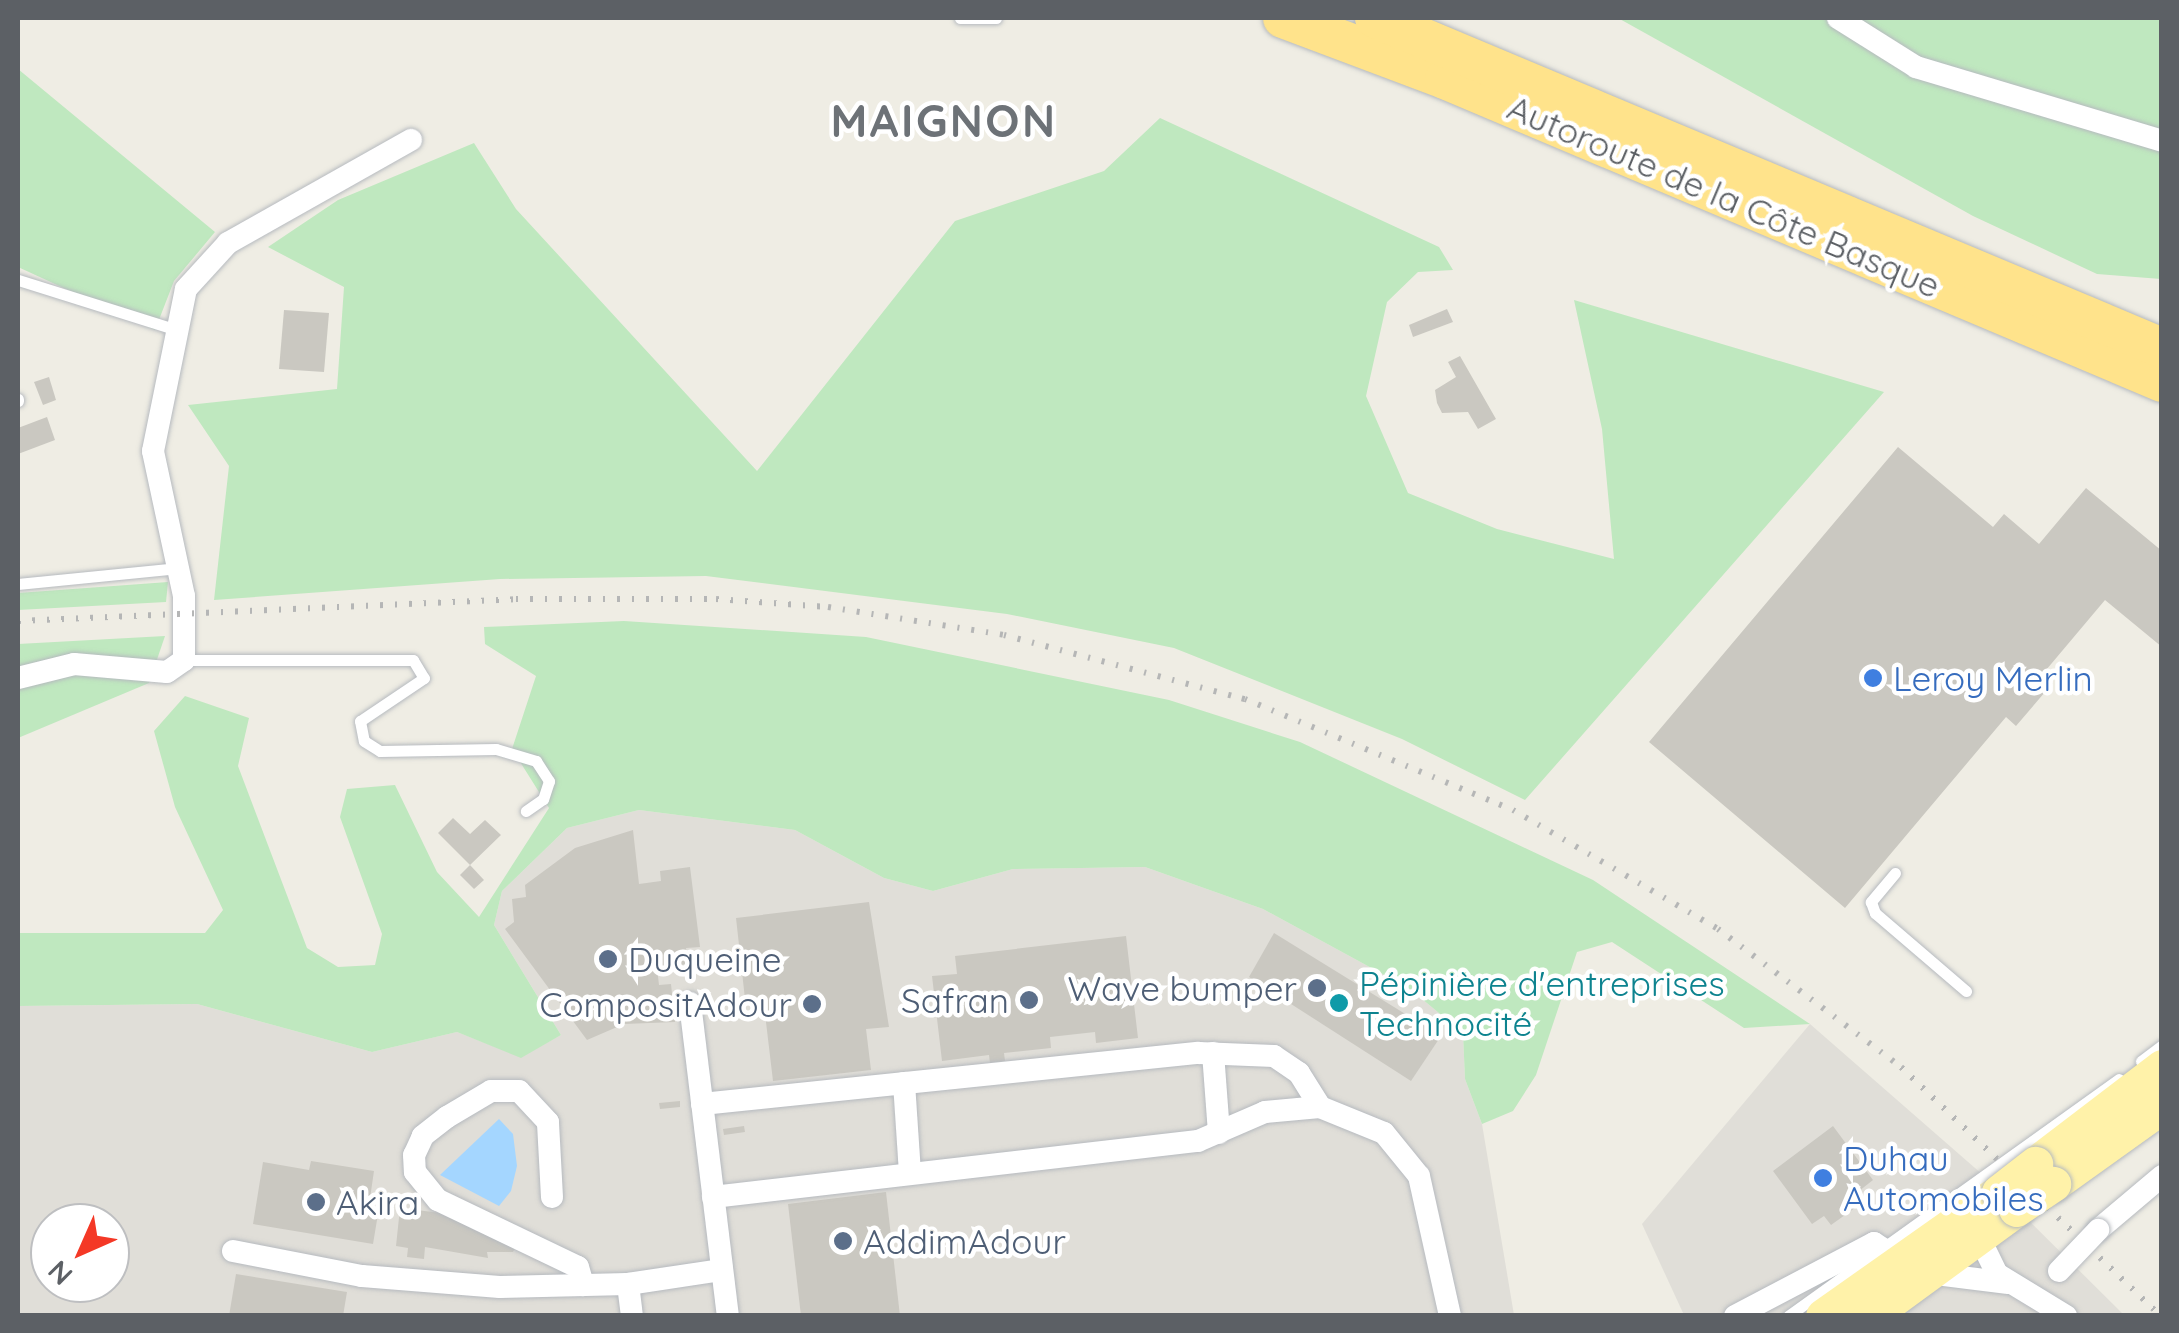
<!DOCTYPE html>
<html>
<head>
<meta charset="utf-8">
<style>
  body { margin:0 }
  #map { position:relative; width:2179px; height:1333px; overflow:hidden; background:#efede4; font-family:Quicksand,sans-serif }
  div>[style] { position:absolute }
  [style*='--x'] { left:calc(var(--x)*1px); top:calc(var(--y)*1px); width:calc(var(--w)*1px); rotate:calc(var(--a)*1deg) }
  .industrial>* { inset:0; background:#e0ded8 }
  .green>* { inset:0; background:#bfe8bf }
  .water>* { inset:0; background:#a4d6ff }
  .building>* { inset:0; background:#cac8c1 }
  .roads { filter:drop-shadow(0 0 2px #b6babf) drop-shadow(0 0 2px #b6babf) }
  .service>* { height:11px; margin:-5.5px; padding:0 5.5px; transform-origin:5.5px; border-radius:5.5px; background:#fff }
  .minor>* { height:22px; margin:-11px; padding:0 11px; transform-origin:11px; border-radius:11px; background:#fff }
  .primary>* { height:35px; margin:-17.5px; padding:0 17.5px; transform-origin:17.5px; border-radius:17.5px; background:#fff2a9 }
  .motorway>* { height:40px; margin:-20px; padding:0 20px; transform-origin:20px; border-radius:20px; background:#ffe38b }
  .rail>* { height:6px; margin-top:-3px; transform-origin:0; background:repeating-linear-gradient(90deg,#b5b6b6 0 2.5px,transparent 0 14.5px) }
  .bridges { filter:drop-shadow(0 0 2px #b6babf) drop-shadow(0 0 2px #b6babf) }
  .minor-bridge>* { height:22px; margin:-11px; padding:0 11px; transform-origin:11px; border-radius:11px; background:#fff }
  .primary-bridge>* { height:35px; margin:-17.5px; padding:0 17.5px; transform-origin:17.5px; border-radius:17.5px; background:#fff2a9 }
  .dots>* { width:28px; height:28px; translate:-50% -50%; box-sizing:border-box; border:5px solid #fff; border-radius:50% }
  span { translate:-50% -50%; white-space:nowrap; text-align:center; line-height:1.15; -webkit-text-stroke:9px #fff; paint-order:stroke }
  .street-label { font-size:35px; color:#5c6065 }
  .shop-label { font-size:35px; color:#366cbe }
  .left { translate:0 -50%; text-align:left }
  .service-label { font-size:35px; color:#4e5e75 }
  .right { translate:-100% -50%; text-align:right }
  .culture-label { font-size:35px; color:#0d838f }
  .district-label { font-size:45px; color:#6d7277; font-weight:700; letter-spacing:2.5px }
  .frame { position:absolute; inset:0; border:20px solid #5c6065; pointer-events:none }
  .north { position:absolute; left:30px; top:1203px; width:100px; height:100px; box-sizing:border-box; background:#fff; border:2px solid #bebfc1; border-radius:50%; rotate:225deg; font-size:28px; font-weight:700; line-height:40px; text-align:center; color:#5c6065 }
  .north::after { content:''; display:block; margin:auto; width:35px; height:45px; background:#f43826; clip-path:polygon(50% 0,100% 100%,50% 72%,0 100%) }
</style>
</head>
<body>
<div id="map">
  <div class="industrial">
    <i style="clip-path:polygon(evenodd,639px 810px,795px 830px,884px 878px,933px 891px,1013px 869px,1145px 867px,1263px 909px,1410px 989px,1463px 1033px,1465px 1079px,1482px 1124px,1514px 1315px,18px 1315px,18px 1006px,197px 1004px,372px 1052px,457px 1032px,521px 1057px,561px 1035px,494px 925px,502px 891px,567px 828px,639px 810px,50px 1223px,110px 1223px,110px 1283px,50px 1283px,50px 1223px)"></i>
    <i style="clip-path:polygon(1810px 1024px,1983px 1175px,2124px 1315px,1684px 1315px,1642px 1224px)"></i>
  </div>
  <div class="green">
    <i style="clip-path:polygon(1618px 18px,2161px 18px,2161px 279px,2097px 274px,1973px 216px)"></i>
    <i style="clip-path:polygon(18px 69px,215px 232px,174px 281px,155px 330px,18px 267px)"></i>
    <i style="clip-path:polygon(1160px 118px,1439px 247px,1453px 270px,1418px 272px,1387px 302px,1366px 396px,1408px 493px,1497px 529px,1614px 559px,1602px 429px,1574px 300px,1884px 392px,1525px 800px,1402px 739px,1174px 648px,1007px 614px,706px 576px,500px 579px,214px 600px,229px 466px,188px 405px,337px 389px,344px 287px,268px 247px,338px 200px,474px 143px,516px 209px,757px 471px,955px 221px,1104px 171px)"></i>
    <i style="clip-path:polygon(168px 582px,166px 602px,18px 610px,18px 593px)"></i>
    <i style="clip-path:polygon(624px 621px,866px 637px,1169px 700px,1300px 742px,1593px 880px,1810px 1024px,1744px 1028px,1612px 942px,1577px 952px,1536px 1075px,1513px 1111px,1482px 1124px,1465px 1079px,1463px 1033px,1410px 989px,1263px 909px,1145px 867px,1013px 869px,933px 891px,884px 878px,795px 830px,639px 810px,567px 828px,502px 891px,494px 925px,561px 1035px,521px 1058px,457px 1032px,372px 1052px,197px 1004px,18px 1006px,18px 933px,205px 933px,223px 910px,175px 807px,154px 731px,185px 696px,249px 718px,238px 766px,307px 948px,338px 967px,375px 965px,382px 934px,340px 817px,347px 789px,395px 785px,437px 872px,479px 917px,549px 808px,512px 749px,536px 676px,485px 644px,484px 627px)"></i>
    <i style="clip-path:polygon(165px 636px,149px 683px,18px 738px,18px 644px)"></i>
  </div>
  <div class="water">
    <i style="clip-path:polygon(499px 1119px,513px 1134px,517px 1166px,511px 1191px,499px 1206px,440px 1175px)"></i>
  </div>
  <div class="building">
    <i style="clip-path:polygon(1447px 309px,1453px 322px,1413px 337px,1409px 325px)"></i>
    <i style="clip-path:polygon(284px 310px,329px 313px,324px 372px,279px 369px)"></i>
    <i style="clip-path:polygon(1460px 356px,1496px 419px,1478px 429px,1468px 412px,1442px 413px,1437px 403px,1435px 390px,1456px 377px,1448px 362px)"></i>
    <i style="clip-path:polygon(49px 377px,56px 400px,43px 405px,34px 382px)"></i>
    <i style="clip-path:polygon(47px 417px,55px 440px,18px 454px,18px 428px)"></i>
    <i style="clip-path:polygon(1898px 447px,1993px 527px,2004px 514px,2039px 544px,2086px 488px,2162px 551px,2162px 647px,2105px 600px,2041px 676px,2051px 685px,2016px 726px,2006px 717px,1845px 908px,1649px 742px)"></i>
    <i style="clip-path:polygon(453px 818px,470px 834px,485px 820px,501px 835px,470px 865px,438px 833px)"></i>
    <i style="clip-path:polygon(633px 830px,639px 884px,661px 881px,660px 871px,690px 867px,700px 947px,686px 948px,688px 964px,657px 968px,659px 985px,671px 984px,675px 1022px,624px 1024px,587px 1040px,505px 929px,514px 922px,512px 899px,526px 897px,525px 885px,575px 848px)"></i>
    <i style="clip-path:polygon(470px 865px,484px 880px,474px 889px,460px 875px)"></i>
    <i style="clip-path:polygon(869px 902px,889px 1027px,866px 1029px,871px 1070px,773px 1081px,763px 997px,745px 999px,736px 918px)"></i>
    <i style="clip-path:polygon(1274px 933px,1441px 1036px,1411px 1081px,1249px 977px)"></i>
    <i style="clip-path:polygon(1126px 936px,1138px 1038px,1096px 1043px,1095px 1032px,1050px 1037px,1051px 1048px,1004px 1053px,1005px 1061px,990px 1063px,989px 1055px,942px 1061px,932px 976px,957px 974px,955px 956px)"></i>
    <i style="clip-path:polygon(680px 1101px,680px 1107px,660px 1109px,659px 1103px)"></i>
    <i style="clip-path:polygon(744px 1126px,745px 1132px,724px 1135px,723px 1129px)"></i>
    <i style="clip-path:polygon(1833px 1126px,1873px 1180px,1859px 1191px,1866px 1200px,1831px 1225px,1824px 1216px,1812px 1224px,1773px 1171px)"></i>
    <i style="clip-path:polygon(311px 1161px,374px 1171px,368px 1212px,378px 1214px,373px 1244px,253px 1224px,263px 1162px,309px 1170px)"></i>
    <i style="clip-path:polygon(886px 1192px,900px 1316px,801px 1316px,788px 1204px)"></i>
    <i style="clip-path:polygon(400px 1208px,457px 1215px,517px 1244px,513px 1252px,487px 1252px,488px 1258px,425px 1247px,424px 1259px,407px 1257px,408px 1248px,396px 1246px)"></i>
    <i style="clip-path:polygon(236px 1274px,347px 1292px,343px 1316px,229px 1316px)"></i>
  </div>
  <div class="roads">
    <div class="service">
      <i style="--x:960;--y:18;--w:36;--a:0"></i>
      <i style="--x:18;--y:280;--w:168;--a:17.4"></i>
      <i style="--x:18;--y:399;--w:2;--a:90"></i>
      <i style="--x:18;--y:584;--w:161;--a:-5.7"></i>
      <i style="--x:184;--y:660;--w:229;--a:0"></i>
      <i style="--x:413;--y:660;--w:21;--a:59"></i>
      <i style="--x:424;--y:678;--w:77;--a:146.1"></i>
      <i style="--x:360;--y:721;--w:20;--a:79"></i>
      <i style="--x:364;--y:741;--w:19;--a:32"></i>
      <i style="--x:380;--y:751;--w:116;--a:-1"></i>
      <i style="--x:496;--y:749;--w:42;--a:16.7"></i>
      <i style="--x:536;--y:761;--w:24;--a:57"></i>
      <i style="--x:549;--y:781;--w:19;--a:108"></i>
      <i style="--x:543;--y:799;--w:21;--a:145"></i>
      <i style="--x:1895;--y:873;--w:38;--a:130"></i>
      <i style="--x:1871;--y:902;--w:12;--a:70"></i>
      <i style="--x:1875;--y:913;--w:120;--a:40.6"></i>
      <i style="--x:2141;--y:1061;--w:26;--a:-37"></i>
      <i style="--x:1788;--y:1316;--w:407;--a:-35.6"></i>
    </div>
    <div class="minor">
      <i style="--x:1838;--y:18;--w:92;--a:32.1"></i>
      <i style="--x:1916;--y:67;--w:257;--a:16.7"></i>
      <i style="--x:18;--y:678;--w:58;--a:-14"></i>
      <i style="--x:74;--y:664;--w:93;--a:4.9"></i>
      <i style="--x:167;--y:672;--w:21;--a:-35"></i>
      <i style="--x:184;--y:660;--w:64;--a:-90"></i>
      <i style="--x:184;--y:596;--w:148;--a:-102.1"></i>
      <i style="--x:153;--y:451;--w:165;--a:-78.5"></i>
      <i style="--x:186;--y:289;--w:62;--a:-47.6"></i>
      <i style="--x:228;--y:243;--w:210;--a:-29.4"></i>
      <i style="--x:690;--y:1003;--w:315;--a:83.1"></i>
      <i style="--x:1213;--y:1053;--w:80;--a:85.7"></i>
      <i style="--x:904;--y:1083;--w:90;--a:86.2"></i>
      <i style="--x:702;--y:1104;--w:499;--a:-5.9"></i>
      <i style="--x:1198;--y:1053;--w:76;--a:2.3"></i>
      <i style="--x:1274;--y:1056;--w:30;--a:34"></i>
      <i style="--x:1299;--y:1073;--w:40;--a:58"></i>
      <i style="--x:1320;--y:1107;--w:69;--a:22.1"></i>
      <i style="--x:1384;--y:1133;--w:55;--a:50.9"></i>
      <i style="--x:1419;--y:1176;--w:143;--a:77.5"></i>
      <i style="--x:552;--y:1197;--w:75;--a:-93.1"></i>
      <i style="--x:548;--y:1122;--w:42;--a:-133.1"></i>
      <i style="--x:519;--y:1091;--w:28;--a:180"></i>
      <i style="--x:491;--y:1091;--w:51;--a:149.4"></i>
      <i style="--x:447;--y:1117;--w:31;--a:142"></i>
      <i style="--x:423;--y:1136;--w:21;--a:115"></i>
      <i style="--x:414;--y:1155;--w:17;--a:87"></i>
      <i style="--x:415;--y:1172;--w:36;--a:51"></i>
      <i style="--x:438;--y:1200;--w:155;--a:25.6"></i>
      <i style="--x:578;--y:1267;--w:19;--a:74"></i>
      <i style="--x:713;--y:1197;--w:488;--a:-6.6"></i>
      <i style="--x:1198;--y:1141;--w:73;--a:-23.4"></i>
      <i style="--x:1265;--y:1112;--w:55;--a:-5.2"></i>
      <i style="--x:2098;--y:1230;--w:84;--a:-40.2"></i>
      <i style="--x:1979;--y:1237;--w:41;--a:64.1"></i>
      <i style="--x:1997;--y:1274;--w:81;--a:31.3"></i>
      <i style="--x:233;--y:1251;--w:131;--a:11"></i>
      <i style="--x:362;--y:1276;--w:138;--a:4.6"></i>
      <i style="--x:500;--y:1287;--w:128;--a:-1.3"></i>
      <i style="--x:628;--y:1284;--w:95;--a:-8.5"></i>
      <i style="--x:1928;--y:1273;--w:81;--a:7.1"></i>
      <i style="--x:628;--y:1284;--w:32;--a:83"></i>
      <i style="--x:1735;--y:1316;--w:157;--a:-27.7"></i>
      <i style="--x:1874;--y:1243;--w:33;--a:33"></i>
    </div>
    <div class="primary">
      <i style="--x:2035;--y:1164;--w:160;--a:-37.4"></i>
      <i style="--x:2053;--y:1184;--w:134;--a:-35.6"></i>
      <i style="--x:1823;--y:1316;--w:215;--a:-35.2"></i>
      <i style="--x:1870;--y:1316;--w:181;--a:-36.2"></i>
    </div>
    <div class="motorway">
      <i style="--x:1283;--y:18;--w:173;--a:20.6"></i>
      <i style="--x:1445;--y:79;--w:778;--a:22.91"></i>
      <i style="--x:1375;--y:18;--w:853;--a:22.75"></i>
    </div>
  </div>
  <div class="rail">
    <i style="--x:18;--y:621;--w:498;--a:-2.5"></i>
    <i style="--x:516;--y:599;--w:200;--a:0"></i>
    <i style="--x:716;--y:599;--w:112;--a:4.1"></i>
    <i style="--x:828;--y:607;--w:178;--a:9"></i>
    <i style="--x:1004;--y:635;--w:249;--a:14.9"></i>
    <i style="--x:1245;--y:699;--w:290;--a:22.5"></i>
    <i style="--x:1513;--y:810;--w:237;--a:30.1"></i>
    <i style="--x:1718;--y:929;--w:229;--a:37"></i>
    <i style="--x:1901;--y:1067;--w:360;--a:43.8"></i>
  </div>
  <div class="bridges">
    <div class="minor-bridge">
      <i style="--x:2059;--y:1271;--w:57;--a:-46.4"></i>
    </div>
    <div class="primary-bridge">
      <i style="--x:1999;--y:1192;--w:46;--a:-37.9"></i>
      <i style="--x:2016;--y:1209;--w:45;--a:-34"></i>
    </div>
  </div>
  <div class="dots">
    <i style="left:1873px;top:678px;background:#3f7fe0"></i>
    <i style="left:608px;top:959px;background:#5c6f8a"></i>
    <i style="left:1317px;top:988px;background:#5c6f8a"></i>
    <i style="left:1029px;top:1000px;background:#5c6f8a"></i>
    <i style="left:1339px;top:1003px;background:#0f9aa8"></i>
    <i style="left:812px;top:1004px;background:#5c6f8a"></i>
    <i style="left:1823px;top:1178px;background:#3f7fe0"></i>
    <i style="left:316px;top:1202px;background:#5c6f8a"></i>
    <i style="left:843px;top:1241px;background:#5c6f8a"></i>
  </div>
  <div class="street-label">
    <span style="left:1724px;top:196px;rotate:23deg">Autoroute de la Côte Basque</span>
  </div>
  <div class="shop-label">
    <span class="left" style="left:1893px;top:678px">Leroy Merlin</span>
    <span class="left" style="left:1843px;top:1178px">Duhau<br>Automobiles</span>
  </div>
  <div class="service-label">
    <span class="left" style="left:628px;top:959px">Duqueine</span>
    <span class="right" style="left:1297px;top:988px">Wave bumper</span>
    <span class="right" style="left:1009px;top:1000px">Safran</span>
    <span class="right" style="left:792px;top:1004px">CompositAdour</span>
    <span class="left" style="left:336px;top:1202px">Akira</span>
    <span class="left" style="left:863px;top:1241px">AddimAdour</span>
  </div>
  <div class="culture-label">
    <span class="left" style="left:1359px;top:1003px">Pépinière d'entreprises<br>Technocité</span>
  </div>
  <div class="district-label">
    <span style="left:944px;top:121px">MAIGNON</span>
  </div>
  <div class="frame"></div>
  <div class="north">N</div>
</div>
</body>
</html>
